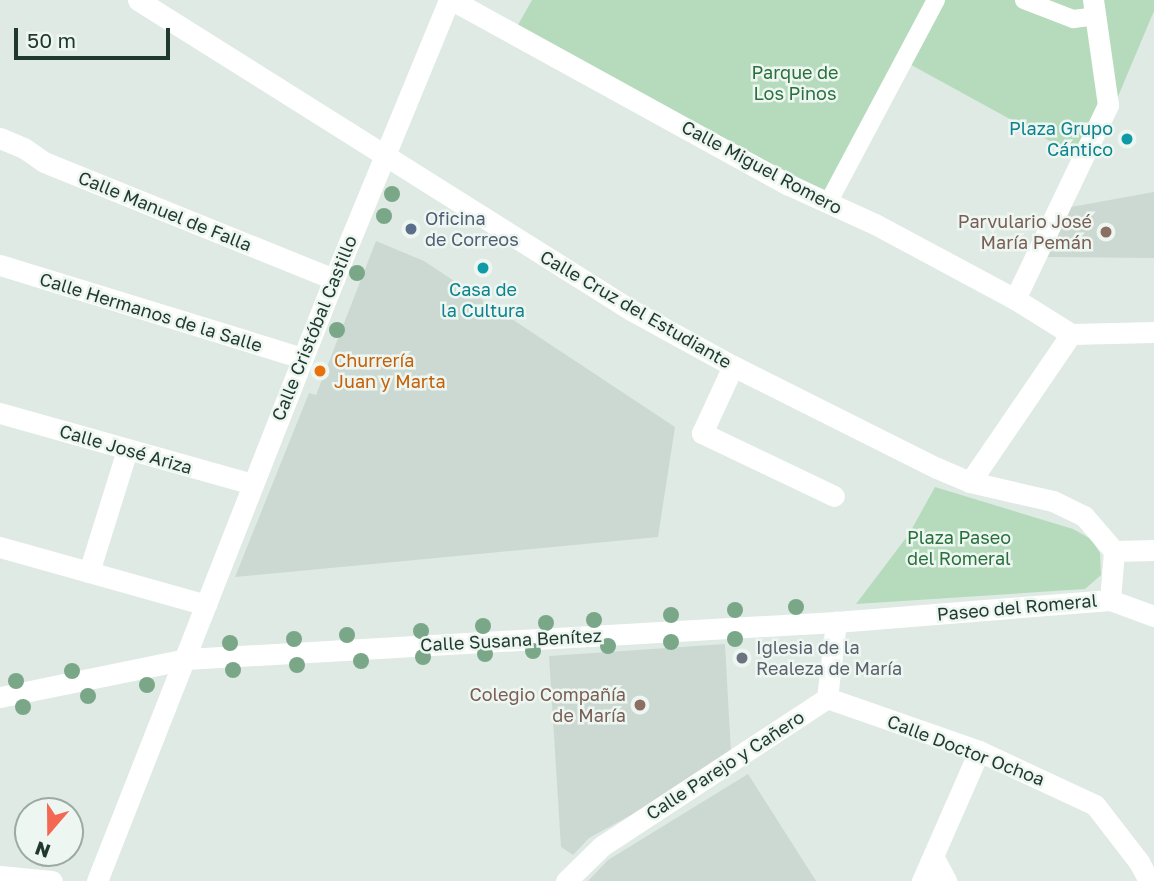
<!DOCTYPE html>
<html>
<head>
<meta charset="utf-8">
<style>
  body { margin:0 }
  #map { position:relative; width:1154px; height:881px; overflow:hidden; background:#deeae3; font-family:"Golos Text",sans-serif }
  div>[style] { position:absolute }
  [style*='--x'] { left:calc(var(--x)*1px); top:calc(var(--y)*1px); width:calc(var(--w)*1px); rotate:calc(var(--a)*1deg) }
  .built>* { inset:0; background:#ccd9d2 }
  .green>* { inset:0; background:#b6dbbc }
  .pedestrian>* { height:18px; margin:-9px; padding:0 9px; transform-origin:9px; border-radius:9px; background:#fff }
  .minor>* { height:21px; margin:-10.5px; padding:0 10.5px; transform-origin:10.5px; border-radius:10.5px; background:#fff }
  .tertiary>* { height:21px; margin:-10.5px; padding:0 10.5px; transform-origin:10.5px; border-radius:10.5px; background:#fff }
  .trees>* { width:16px; height:16px; margin:-8px; border-radius:50%; background:#7aa788 }
  .dots>* { width:19px; height:19px; translate:-50% -50%; box-sizing:border-box; border:4px solid #eef6f1; border-radius:50% }
  span { translate:-50% -50%; white-space:nowrap; text-align:center; line-height:1.15; -webkit-text-stroke:5px #eef6f1; paint-order:stroke }
  .park-label { font-size:18px; color:#29703d }
  .culture-label { font-size:18px; color:#0d838f }
  .right { translate:-100% -50%; text-align:right }
  .street-label { font-size:18px; color:#1f392f }
  .service-label { font-size:18px; color:#4e5e75 }
  .left { translate:0 -50%; text-align:left }
  .education-label { font-size:18px; color:#785e54 }
  .food-label { font-size:18px; color:#c56008 }
  .worship-label { font-size:18px; color:#5b616d }
  .north { position:absolute; left:14px; top:797px; width:70px; height:70px; box-sizing:border-box; background:#eef6f1; border:2px solid #9baaa3; border-radius:50%; rotate:200deg; font-size:19px; font-weight:700; line-height:28px; text-align:center; color:#1f392f }
  .north::after { content:''; display:block; margin:auto; width:24px; height:32px; background:#f36853; clip-path:polygon(50% 0,100% 100%,50% 72%,0 100%) }
  .scale { position:absolute; left:14px; top:28px; width:156px; height:32px; box-sizing:border-box; border:4px solid #1f392f; border-top:0; padding-left:9px; font-size:21px; line-height:24px; white-space:nowrap; color:#1f392f; -webkit-text-stroke:5px #eef6f1; paint-order:stroke }
</style>
</head>
<body>
<div id="map">
  <div class="built">
    <i style="clip-path:polygon(1154px 192px,1154px 258px,1047px 257px,1071px 207px)"></i>
    <i style="clip-path:polygon(376px 241px,424px 261px,675px 427px,658px 537px,235px 577px,309px 393px,316px 395px)"></i>
    <i style="clip-path:polygon(725px 644px,731px 753px,664px 797px,589px 838px,573px 855px,561px 847px,549px 656px)"></i>
    <i style="clip-path:polygon(748px 774px,816px 881px,588px 881px,608px 860px)"></i>
  </div>
  <div class="green">
    <i style="clip-path:polygon(532px 0,1154px 0,1154px 11px,1090px 163px,904px 61px,829px 193px,514px 32px)"></i>
    <i style="clip-path:polygon(935px 487px,1073px 529px,1091px 539px,1100px 553px,1101px 575px,1085px 589px,856px 604px,909px 534px)"></i>
  </div>
  <div class="pedestrian">
    <i style="--x:1024;--y:0;--w:53;--a:21.2"></i>
    <i style="--x:1073;--y:19;--w:23;--a:-7"></i>
    <i style="--x:828;--y:203;--w:230;--a:-62"></i>
  </div>
  <div class="minor">
    <i style="--x:0;--y:138;--w:26;--a:23"></i>
    <i style="--x:24;--y:148;--w:24;--a:35"></i>
    <i style="--x:44;--y:162;--w:313;--a:22"></i>
    <i style="--x:0;--y:265;--w:316;--a:17.1"></i>
    <i style="--x:1015;--y:299;--w:215;--a:-64.4"></i>
    <i style="--x:1108;--y:105;--w:106;--a:-98.1"></i>
    <i style="--x:733;--y:366;--w:74;--a:114.8"></i>
    <i style="--x:702;--y:433;--w:146;--a:25.5"></i>
    <i style="--x:0;--y:547;--w:214;--a:15.7"></i>
    <i style="--x:89;--y:572;--w:128;--a:-72.7"></i>
    <i style="--x:1110;--y:600;--w:49;--a:-85.3"></i>
    <i style="--x:827;--y:698;--w:161;--a:19.2"></i>
    <i style="--x:979;--y:751;--w:128;--a:25"></i>
    <i style="--x:1095;--y:805;--w:72;--a:52.3"></i>
    <i style="--x:1139;--y:862;--w:21;--a:62"></i>
    <i style="--x:934;--y:858;--w:26;--a:62"></i>
    <i style="--x:0;--y:876;--w:52;--a:5.5"></i>
    <i style="--x:922;--y:881;--w:142;--a:-66.3"></i>
  </div>
  <div class="tertiary">
    <i style="--x:138;--y:0;--w:582;--a:32.16"></i>
    <i style="--x:631;--y:310;--w:116;--a:28.8"></i>
    <i style="--x:733;--y:366;--w:228;--a:26.6"></i>
    <i style="--x:937;--y:468;--w:36;--a:23"></i>
    <i style="--x:970;--y:482;--w:85;--a:12.9"></i>
    <i style="--x:1053;--y:501;--w:34;--a:26"></i>
    <i style="--x:1084;--y:516;--w:46;--a:49.4"></i>
    <i style="--x:1114;--y:551;--w:40;--a:-1.4"></i>
    <i style="--x:452;--y:0;--w:384;--a:28.8"></i>
    <i style="--x:789;--y:185;--w:94;--a:24.4"></i>
    <i style="--x:875;--y:224;--w:159;--a:28.2"></i>
    <i style="--x:1015;--y:299;--w:66;--a:32"></i>
    <i style="--x:0;--y:413;--w:263;--a:15.7"></i>
    <i style="--x:970;--y:482;--w:179;--a:-55.7"></i>
    <i style="--x:1071;--y:334;--w:83;--a:-1.4"></i>
    <i style="--x:0;--y:697;--w:190;--a:-11.5"></i>
    <i style="--x:186;--y:659;--w:651;--a:-3.26"></i>
    <i style="--x:836;--y:622;--w:275;--a:-4.6"></i>
    <i style="--x:1110;--y:600;--w:47;--a:20"></i>
    <i style="--x:97;--y:881;--w:647;--a:-68.51"></i>
    <i style="--x:334;--y:279;--w:302;--a:-67.6"></i>
    <i style="--x:566;--y:881;--w:50;--a:-44.2"></i>
    <i style="--x:602;--y:846;--w:269;--a:-33.3"></i>
    <i style="--x:827;--y:698;--w:77;--a:-83.2"></i>
  </div>
  <div class="trees">
    <i style="left:392px;top:194px"></i>
    <i style="left:384px;top:216px"></i>
    <i style="left:357px;top:273px"></i>
    <i style="left:337px;top:330px"></i>
    <i style="left:796px;top:607px"></i>
    <i style="left:735px;top:610px"></i>
    <i style="left:671px;top:615px"></i>
    <i style="left:594px;top:620px"></i>
    <i style="left:546px;top:623px"></i>
    <i style="left:483px;top:626px"></i>
    <i style="left:421px;top:631px"></i>
    <i style="left:347px;top:635px"></i>
    <i style="left:294px;top:639px"></i>
    <i style="left:735px;top:639px"></i>
    <i style="left:671px;top:642px"></i>
    <i style="left:230px;top:643px"></i>
    <i style="left:608px;top:646px"></i>
    <i style="left:533px;top:651px"></i>
    <i style="left:485px;top:654px"></i>
    <i style="left:423px;top:657px"></i>
    <i style="left:361px;top:661px"></i>
    <i style="left:297px;top:665px"></i>
    <i style="left:233px;top:670px"></i>
    <i style="left:72px;top:671px"></i>
    <i style="left:16px;top:681px"></i>
    <i style="left:147px;top:685px"></i>
    <i style="left:88px;top:696px"></i>
    <i style="left:23px;top:707px"></i>
  </div>
  <div class="dots">
    <i style="left:1127px;top:139px;background:#0f9aa8"></i>
    <i style="left:411px;top:229px;background:#5c6f8a"></i>
    <i style="left:1106px;top:232px;background:#8d6e63"></i>
    <i style="left:483px;top:268px;background:#0f9aa8"></i>
    <i style="left:320px;top:371px;background:#e8710a"></i>
    <i style="left:742px;top:658px;background:#6b7280"></i>
    <i style="left:640px;top:705px;background:#8d6e63"></i>
  </div>
  <div class="park-label">
    <span style="left:795px;top:83px">Parque de<br>Los Pinos</span>
    <span style="left:959px;top:548px">Plaza Paseo<br>del Romeral</span>
  </div>
  <div class="culture-label">
    <span class="right" style="left:1113px;top:139px">Plaza Grupo<br>Cántico</span>
    <span style="left:483px;top:300px">Casa de<br>la Cultura</span>
  </div>
  <div class="street-label">
    <span style="left:762px;top:167px;rotate:28deg">Calle Miguel Romero</span>
    <span style="left:165px;top:211px;rotate:22deg">Calle Manuel de Falla</span>
    <span style="left:636px;top:309px;rotate:30deg">Calle Cruz del Estudiante</span>
    <span style="left:151px;top:312px;rotate:17deg">Calle Hermanos de la Salle</span>
    <span style="left:314px;top:328px;rotate:-68deg">Calle Cristóbal Castillo</span>
    <span style="left:126px;top:449px;rotate:16deg">Calle José Ariza</span>
    <span style="left:1017px;top:607px;rotate:-5deg">Paseo del Romeral</span>
    <span style="left:511px;top:640px;rotate:-3deg">Calle Susana Benítez</span>
    <span style="left:966px;top:750px;rotate:21deg">Calle Doctor Ochoa</span>
    <span style="left:725px;top:765px;rotate:-33deg">Calle Parejo y Cañero</span>
  </div>
  <div class="service-label">
    <span class="left" style="left:425px;top:229px">Oficina<br>de Correos</span>
  </div>
  <div class="education-label">
    <span class="right" style="left:1092px;top:232px">Parvulario José<br>María Pemán</span>
    <span class="right" style="left:626px;top:705px">Colegio Compañía<br>de María</span>
  </div>
  <div class="food-label">
    <span class="left" style="left:334px;top:371px">Churrería<br>Juan y Marta</span>
  </div>
  <div class="worship-label">
    <span class="left" style="left:756px;top:658px">Iglesia de la<br>Realeza de María</span>
  </div>
  <div class="north">N</div>
  <div class="scale">50 m</div>
</div>
</body>
</html>
